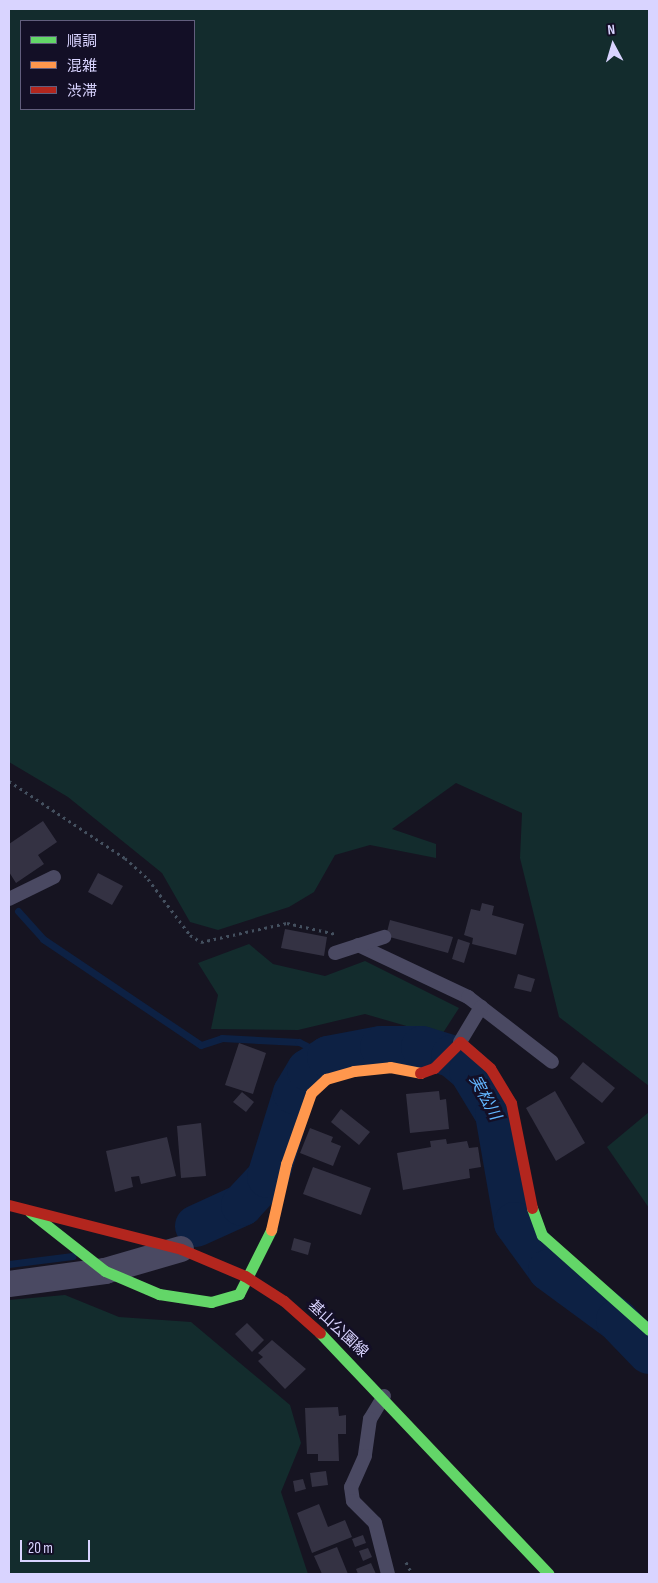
<!DOCTYPE html>
<html>
<head>
<meta charset="utf-8">
<style>
  body { margin:0 }
  #map { position:relative; width:658px; height:1583px; overflow:hidden; background:#161421; font-family:"Sofia Sans Condensed","Noto Sans JP",sans-serif }
  div>[style] { position:absolute }
  [style*='--x'] { left:calc(var(--x)*1px); top:calc(var(--y)*1px); width:calc(var(--w)*1px); rotate:calc(var(--a)*1deg) }
  .green>* { inset:0; background:#132c2d }
  .stream>* { height:7px; margin:-3.5px; padding:0 3.5px; transform-origin:3.5px; border-radius:3.5px; background:#0d2144 }
  .river>* { height:42px; margin:-21px; padding:0 21px; transform-origin:21px; border-radius:21px; background:#0d2144 }
  .building>* { inset:0; background:#343243 }
  .path>* { height:3px; margin-top:-1.5px; transform-origin:0; background:repeating-linear-gradient(90deg,#44505f 0 2.5px,transparent 0 6.5px) }
  .lane>* { height:14px; margin:-7px; padding:0 7px; transform-origin:7px; border-radius:7px; background:#4a4962 }
  .street>* { height:26px; margin:-13px; padding:0 13px; transform-origin:13px; border-radius:13px; background:#4a4962 }
  .fast>* { height:11px; margin:-5.5px; padding:0 5.5px; transform-origin:5.5px; border-radius:5.5px; background:#63d668 }
  .slow>* { height:11px; margin:-5.5px; padding:0 5.5px; transform-origin:5.5px; border-radius:5.5px; background:#ff974d }
  .jam>* { height:11px; margin:-5.5px; padding:0 5.5px; transform-origin:5.5px; border-radius:5.5px; background:#b3261e }
  span { translate:-50% -50%; white-space:nowrap; text-align:center; line-height:1.15; -webkit-text-stroke:5px #130f26; paint-order:stroke }
  .street-label { font-size:15px; color:#d9d4ff }
  .water-label { font-size:16px; color:#62b6ff; font-style:italic }
  .frame { position:absolute; inset:0; border:10px solid #d9d4ff; pointer-events:none }
  .legend { position:absolute; left:20px; top:20px; width:175px; height:90px; box-sizing:border-box; background:#130f26; border:1px solid #625e7d; margin:0; padding:6px 9px; list-style:none; font-size:15px; color:#d9d4ff }
  .legend li { display:flex; align-items:center; gap:10px; height:25px }
  .legend b { width:25px; border:1px solid #625e7d }
  .north { position:absolute; left:588px; top:20px; width:50px; height:50px; -webkit-text-stroke:4px #130f26; paint-order:stroke; rotate:354deg; font-size:14px; font-weight:700; line-height:20px; text-align:center; color:#d9d4ff }
  .north::after { content:''; display:block; margin:auto; width:18px; height:22px; background:#d9d4ff; clip-path:polygon(50% 0,100% 100%,50% 72%,0 100%) }
  .scale { position:absolute; left:20px; top:1540px; width:70px; height:22px; box-sizing:border-box; border:2px solid #d9d4ff; border-top:0; padding-left:6px; font-size:15px; line-height:18px; white-space:nowrap; color:#d9d4ff; -webkit-text-stroke:4px #130f26; paint-order:stroke }
</style>
</head>
<body>
<div id="map">
  <div class="green">
    <i style="clip-path:polygon(evenodd,9px 9px,649px 9px,649px 1086px,559px 1017px,520px 858px,522px 813px,456px 783px,392px 829px,436px 844px,436px 858px,370px 845px,335px 855px,314px 892px,289px 907px,218px 930px,190px 922px,162px 873px,68px 797px,9px 762px,9px 9px,21px 21px,194px 21px,194px 109px,21px 109px,21px 21px)"></i>
    <i style="clip-path:polygon(249px 944px,273px 964px,325px 976px,365px 961px,459px 1008px,441px 1036px,365px 1014px,298px 1030px,211px 1029px,218px 995px,198px 963px)"></i>
    <i style="clip-path:polygon(649px 1112px,649px 1208px,607px 1147px)"></i>
    <i style="clip-path:polygon(65px 1295px,119px 1317px,191px 1322px,290px 1405px,301px 1443px,281px 1492px,308px 1574px,9px 1574px,9px 1300px)"></i>
  </div>
  <div class="stream">
    <i style="--x:18;--y:911;--w:38;--a:48"></i>
    <i style="--x:43;--y:939;--w:190;--a:33.9"></i>
    <i style="--x:201;--y:1045;--w:22;--a:-18"></i>
    <i style="--x:222;--y:1038;--w:77;--a:3"></i>
    <i style="--x:299;--y:1042;--w:33;--a:27"></i>
    <i style="--x:9;--y:1264;--w:64;--a:-7.1"></i>
  </div>
  <div class="river">
    <i style="--x:196;--y:1226;--w:51;--a:-24.5"></i>
    <i style="--x:242;--y:1205;--w:38;--a:-47"></i>
    <i style="--x:268;--y:1177;--w:88;--a:-72.8"></i>
    <i style="--x:294;--y:1093;--w:27;--a:-59"></i>
    <i style="--x:308;--y:1070;--w:24;--a:-33"></i>
    <i style="--x:328;--y:1057;--w:54;--a:-10.7"></i>
    <i style="--x:381;--y:1047;--w:41;--a:0"></i>
    <i style="--x:422;--y:1047;--w:31;--a:17"></i>
    <i style="--x:452;--y:1056;--w:23;--a:40"></i>
    <i style="--x:470;--y:1071;--w:50;--a:58.8"></i>
    <i style="--x:496;--y:1114;--w:111;--a:80.1"></i>
    <i style="--x:515;--y:1223;--w:58;--a:54.1"></i>
    <i style="--x:549;--y:1270;--w:84;--a:36.3"></i>
    <i style="--x:617;--y:1320;--w:46;--a:45.9"></i>
  </div>
  <div class="building">
    <i style="clip-path:polygon(43px 821px,57px 842px,38px 855px,44px 864px,16px 883px,9px 872px,9px 844px)"></i>
    <i style="clip-path:polygon(98px 873px,123px 886px,112px 905px,88px 892px)"></i>
    <i style="clip-path:polygon(482px 903px,494px 906px,492px 915px,524px 924px,516px 955px,472px 944px,473px 938px,464px 935px,471px 909px,480px 911px)"></i>
    <i style="clip-path:polygon(390px 920px,453px 937px,448px 953px,386px 936px)"></i>
    <i style="clip-path:polygon(285px 929px,327px 937px,324px 956px,281px 948px)"></i>
    <i style="clip-path:polygon(458px 939px,470px 943px,464px 963px,452px 959px)"></i>
    <i style="clip-path:polygon(518px 974px,535px 979px,531px 992px,514px 988px)"></i>
    <i style="clip-path:polygon(239px 1043px,266px 1053px,253px 1094px,225px 1085px)"></i>
    <i style="clip-path:polygon(583px 1062px,615px 1088px,602px 1103px,570px 1078px)"></i>
    <i style="clip-path:polygon(439px 1091px,440px 1100px,446px 1099px,449px 1129px,410px 1133px,406px 1094px)"></i>
    <i style="clip-path:polygon(555px 1091px,585px 1143px,556px 1161px,526px 1108px)"></i>
    <i style="clip-path:polygon(242px 1092px,254px 1102px,246px 1112px,233px 1102px)"></i>
    <i style="clip-path:polygon(341px 1109px,370px 1132px,359px 1145px,331px 1122px)"></i>
    <i style="clip-path:polygon(201px 1123px,206px 1176px,181px 1178px,177px 1126px)"></i>
    <i style="clip-path:polygon(310px 1128px,333px 1137px,331px 1142px,341px 1146px,333px 1166px,300px 1153px)"></i>
    <i style="clip-path:polygon(167px 1137px,176px 1176px,141px 1184px,139px 1176px,131px 1177px,133px 1187px,115px 1192px,106px 1151px)"></i>
    <i style="clip-path:polygon(446px 1139px,447px 1144px,467px 1141px,469px 1148px,478px 1147px,481px 1167px,469px 1169px,470px 1178px,403px 1190px,397px 1153px,431px 1147px,430px 1141px)"></i>
    <i style="clip-path:polygon(313px 1167px,371px 1188px,361px 1215px,303px 1194px)"></i>
    <i style="clip-path:polygon(294px 1238px,311px 1243px,308px 1255px,291px 1250px)"></i>
    <i style="clip-path:polygon(247px 1323px,264px 1340px,252px 1352px,235px 1334px)"></i>
    <i style="clip-path:polygon(272px 1340px,306px 1369px,285px 1389px,258px 1361px,263px 1357px,258px 1353px)"></i>
    <i style="clip-path:polygon(338px 1407px,339px 1416px,346px 1415px,346px 1434px,338px 1434px,339px 1461px,318px 1461px,318px 1454px,307px 1454px,305px 1408px)"></i>
    <i style="clip-path:polygon(326px 1471px,328px 1485px,312px 1487px,310px 1473px)"></i>
    <i style="clip-path:polygon(303px 1479px,306px 1489px,295px 1492px,293px 1481px)"></i>
    <i style="clip-path:polygon(319px 1504px,328px 1527px,345px 1520px,352px 1537px,312px 1553px,297px 1513px)"></i>
    <i style="clip-path:polygon(363px 1535px,366px 1543px,355px 1547px,352px 1539px)"></i>
    <i style="clip-path:polygon(337px 1547px,348px 1574px,322px 1574px,314px 1556px)"></i>
    <i style="clip-path:polygon(368px 1548px,372px 1557px,363px 1561px,359px 1551px)"></i>
    <i style="clip-path:polygon(371px 1563px,376px 1574px,358px 1574px,356px 1569px)"></i>
  </div>
  <div class="path">
    <i style="--x:9;--y:781;--w:139;--a:33.6"></i>
    <i style="--x:125;--y:858;--w:31;--a:42"></i>
    <i style="--x:148;--y:879;--w:70;--a:53.1"></i>
    <i style="--x:190;--y:935;--w:13;--a:32"></i>
    <i style="--x:201;--y:942;--w:88;--a:-12.5"></i>
    <i style="--x:287;--y:923;--w:50;--a:12.7"></i>
    <i style="--x:406;--y:1562;--w:13;--a:63"></i>
  </div>
  <div class="lane">
    <i style="--x:9;--y:899;--w:50;--a:-26.1"></i>
    <i style="--x:358;--y:945;--w:122;--a:25.3"></i>
    <i style="--x:468;--y:997;--w:106;--a:37.7"></i>
    <i style="--x:335;--y:953;--w:52;--a:-18.1"></i>
    <i style="--x:460;--y:1042;--w:41;--a:-59"></i>
    <i style="--x:384;--y:1396;--w:27;--a:121"></i>
    <i style="--x:370;--y:1419;--w:37;--a:98"></i>
    <i style="--x:365;--y:1456;--w:34;--a:114"></i>
    <i style="--x:351;--y:1487;--w:14;--a:82"></i>
    <i style="--x:353;--y:1501;--w:31;--a:45"></i>
    <i style="--x:375;--y:1523;--w:53;--a:75.7"></i>
  </div>
  <div class="street">
    <i style="--x:9;--y:1284;--w:97;--a:-7.7"></i>
    <i style="--x:105;--y:1271;--w:79;--a:-16.1"></i>
  </div>
  <div class="fast">
    <i style="--x:532;--y:1208;--w:29;--a:70"></i>
    <i style="--x:542;--y:1235;--w:143;--a:41.6"></i>
    <i style="--x:30;--y:1212;--w:95;--a:38.2"></i>
    <i style="--x:105;--y:1271;--w:59;--a:23.1"></i>
    <i style="--x:159;--y:1294;--w:53;--a:8.7"></i>
    <i style="--x:211;--y:1302;--w:29;--a:-16"></i>
    <i style="--x:239;--y:1294;--w:72;--a:-63.4"></i>
    <i style="--x:320;--y:1333;--w:332;--a:46.5"></i>
  </div>
  <div class="slow">
    <i style="--x:271;--y:1230;--w:68;--a:-77.2"></i>
    <i style="--x:286;--y:1164;--w:75;--a:-70.6"></i>
    <i style="--x:311;--y:1093;--w:21;--a:-43"></i>
    <i style="--x:326;--y:1079;--w:29;--a:-16"></i>
    <i style="--x:354;--y:1071;--w:36;--a:-6"></i>
    <i style="--x:390;--y:1067;--w:31;--a:11"></i>
  </div>
  <div class="jam">
    <i style="--x:420;--y:1073;--w:15;--a:-20"></i>
    <i style="--x:434;--y:1068;--w:37;--a:-45"></i>
    <i style="--x:460;--y:1042;--w:40;--a:41"></i>
    <i style="--x:490;--y:1068;--w:41;--a:59"></i>
    <i style="--x:511;--y:1103;--w:107;--a:78.7"></i>
    <i style="--x:9;--y:1205;--w:178;--a:14.3"></i>
    <i style="--x:181;--y:1249;--w:69;--a:22.9"></i>
    <i style="--x:245;--y:1276;--w:46;--a:32.7"></i>
    <i style="--x:284;--y:1301;--w:48;--a:41.6"></i>
  </div>
  <div class="street-label">
    <span style="left:338px;top:1329px;rotate:43deg">基山公園線</span>
  </div>
  <div class="water-label">
    <span style="left:484px;top:1098px;rotate:62deg">実松川</span>
  </div>
  <div class="frame"></div>
  <ul class="legend">
  <li><b style="height:6px;background:#63d668"></b>順調</li>
  <li><b style="height:6px;background:#ff974d"></b>混雑</li>
  <li><b style="height:6px;background:#b3261e"></b>渋滞</li>
  </ul>
  <div class="north">N</div>
  <div class="scale">20 m</div>
</div>
</body>
</html>
